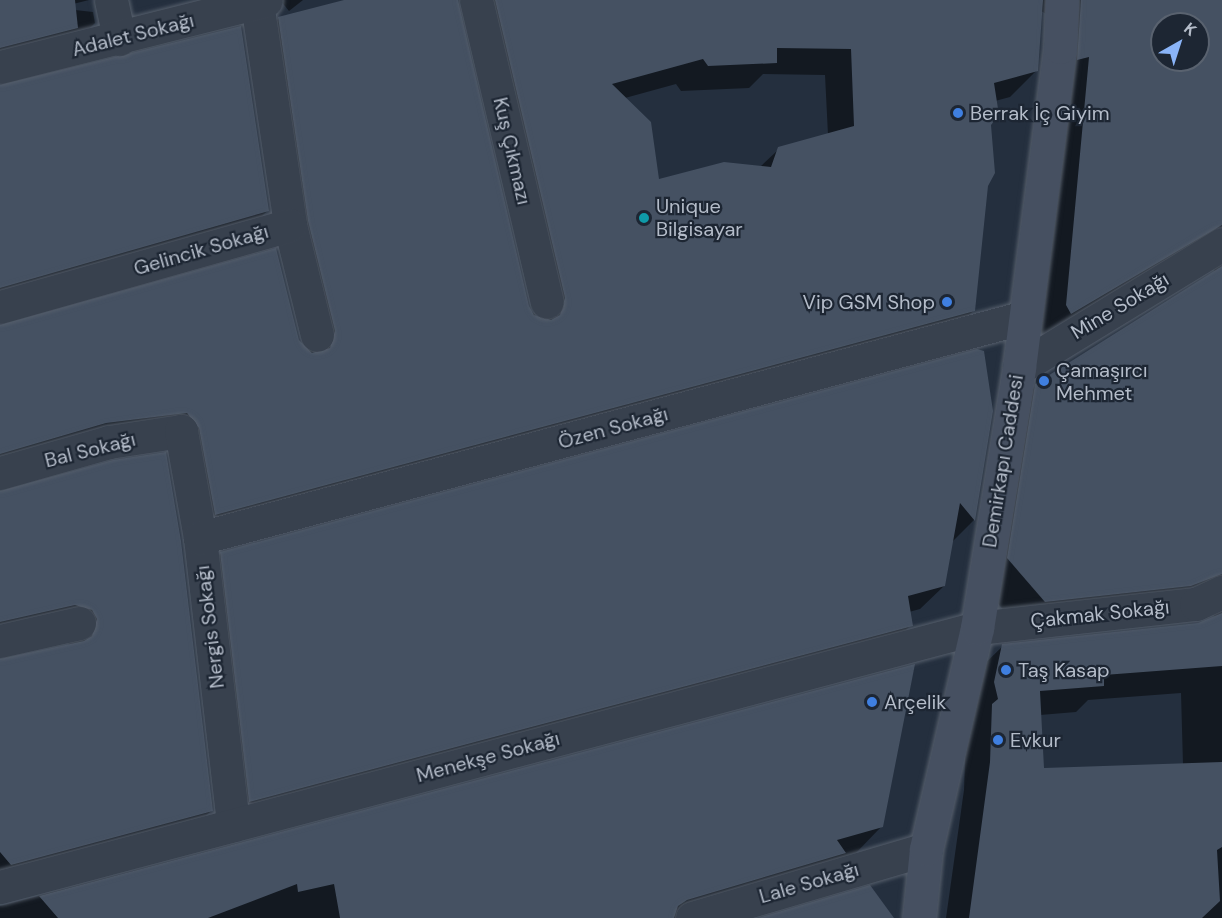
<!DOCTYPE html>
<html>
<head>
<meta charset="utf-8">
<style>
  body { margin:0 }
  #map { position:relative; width:1222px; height:918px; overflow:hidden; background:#242f3e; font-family:"DM Sans",sans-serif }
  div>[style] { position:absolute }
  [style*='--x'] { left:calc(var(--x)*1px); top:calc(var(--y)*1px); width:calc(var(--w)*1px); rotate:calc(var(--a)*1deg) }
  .shadow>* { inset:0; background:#0007 }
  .building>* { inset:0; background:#455162 }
  .roads { filter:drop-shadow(0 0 2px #565f6c) drop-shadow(0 0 2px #565f6c) }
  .street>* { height:33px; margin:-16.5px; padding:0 16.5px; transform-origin:16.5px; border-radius:16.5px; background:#38414e }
  .secondary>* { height:33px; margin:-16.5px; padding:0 16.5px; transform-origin:16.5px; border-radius:16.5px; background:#465061 }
  .dots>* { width:16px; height:16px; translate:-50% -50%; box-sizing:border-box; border:3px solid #1d2633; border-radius:50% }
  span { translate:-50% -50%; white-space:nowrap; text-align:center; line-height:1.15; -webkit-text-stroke:4.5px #1d2633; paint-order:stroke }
  .street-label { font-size:20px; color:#b4bcc9 }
  .poi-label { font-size:20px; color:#b4bcc9 }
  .left { translate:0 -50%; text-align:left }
  .right { translate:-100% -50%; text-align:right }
  .north { position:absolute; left:1150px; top:12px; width:60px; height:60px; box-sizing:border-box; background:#1d2633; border:2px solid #59626f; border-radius:50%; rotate:39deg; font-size:16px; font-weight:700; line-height:24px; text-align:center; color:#b4bcc9 }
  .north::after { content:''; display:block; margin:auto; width:21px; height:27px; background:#8ab4f8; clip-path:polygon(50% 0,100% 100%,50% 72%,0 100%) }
</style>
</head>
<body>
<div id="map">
  <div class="shadow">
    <i style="clip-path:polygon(0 0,89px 0,57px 8px,93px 12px,95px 23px,74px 44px,0 63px)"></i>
    <i style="clip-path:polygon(280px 0,303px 0,289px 11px)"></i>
    <i style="clip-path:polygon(evenodd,359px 0,457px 0,527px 307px,538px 318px,465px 16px,481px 0,1213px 0,1222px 10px,1222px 918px,946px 918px,964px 790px,966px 732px,972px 726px,968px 709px,976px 672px,1003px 646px,1199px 624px,1214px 617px,1213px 610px,1018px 627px,982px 585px,1009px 412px,1036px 385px,1215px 272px,1205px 254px,1044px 340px,1040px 332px,1063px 82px,1053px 18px,1041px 11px,1037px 70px,1010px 97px,995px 101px,989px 124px,974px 310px,947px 337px,189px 540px,173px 454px,160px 439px,0 472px,0 325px,298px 341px,308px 351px,282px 249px,252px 45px,279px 18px,359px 0,1162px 24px,1198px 24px,1198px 60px,1162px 60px,1162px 24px,359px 0,763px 74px,825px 75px,828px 135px,779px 149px,760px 167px,657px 181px,625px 98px,676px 84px,681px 91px,749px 88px,763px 74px,359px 0,1181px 693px,1183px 765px,1043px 770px,1040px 715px,1076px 712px,1088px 700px,1181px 693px)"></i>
    <i style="clip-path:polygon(0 91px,267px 211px,241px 238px,0 306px)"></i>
    <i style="clip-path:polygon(992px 411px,974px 520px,951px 543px,944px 586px,920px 609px,909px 612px,911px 625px,888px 648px,226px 824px,198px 577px,221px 553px)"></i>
    <i style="clip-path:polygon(113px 462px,211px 811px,184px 837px,0 886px,0 660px,69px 646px,67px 637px,0 643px,0 491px)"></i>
    <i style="clip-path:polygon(914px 666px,881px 827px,855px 854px,686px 918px,0 918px,0 906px)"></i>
  </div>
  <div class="building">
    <i style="clip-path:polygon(0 0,75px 0,78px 28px,0 48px)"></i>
    <i style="clip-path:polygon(evenodd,344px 0,458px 0,529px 306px,534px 315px,551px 320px,560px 315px,565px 298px,495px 0,1043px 0,1038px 71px,994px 83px,999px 115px,991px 125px,995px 173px,988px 186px,975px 311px,215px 515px,199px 428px,187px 413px,106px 423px,0 454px,0 325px,276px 248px,299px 340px,312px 353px,330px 348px,335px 331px,308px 221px,278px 17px,344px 0,777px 48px,851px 49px,854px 126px,778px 147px,771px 167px,724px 162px,659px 179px,651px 122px,612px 84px,703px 59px,708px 66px,777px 63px,777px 48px)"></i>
    <i style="clip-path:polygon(evenodd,1081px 0,1222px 0,1222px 225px,1071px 314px,1066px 305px,1089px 57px,1077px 60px,1081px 0,1162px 24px,1198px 24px,1198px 60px,1162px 60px,1162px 24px)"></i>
    <i style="clip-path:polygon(241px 26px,269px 211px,0 288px,0 85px)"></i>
    <i style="clip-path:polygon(1222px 266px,1222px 574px,1191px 586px,1045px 602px,1007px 558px,1035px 384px)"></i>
    <i style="clip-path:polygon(977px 349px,984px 351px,993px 411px,975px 521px,960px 503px,945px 586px,908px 596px,913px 626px,249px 802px,220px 552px)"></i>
    <i style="clip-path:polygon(166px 452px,181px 541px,213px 811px,11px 865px,0 852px,0 659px,84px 641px,92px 636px,97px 619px,92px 610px,75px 605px,0 622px,0 491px,113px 460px)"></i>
    <i style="clip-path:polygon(1222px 613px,1222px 666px,1104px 675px,1104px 686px,1040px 691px,1044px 768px,1222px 762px,1222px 847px,1217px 850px,1220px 901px,1202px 918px,969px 918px,990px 762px,992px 704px,998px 699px,994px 682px,1002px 644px,1198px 623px)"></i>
    <i style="clip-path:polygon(915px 664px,883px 827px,837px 840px,846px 853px,687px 900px,678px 906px,674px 918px,340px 918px,334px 884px,298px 892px,297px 884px,208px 918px,58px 918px,39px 896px)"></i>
    <i style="clip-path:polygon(870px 885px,894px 918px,758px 918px)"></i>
  </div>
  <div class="roads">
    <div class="street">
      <i style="--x:111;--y:0;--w:40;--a:78"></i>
      <i style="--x:476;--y:0;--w:310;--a:76.8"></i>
      <i style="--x:257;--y:3;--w:224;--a:81.5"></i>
      <i style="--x:290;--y:225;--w:113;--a:76.2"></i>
      <i style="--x:0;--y:67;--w:274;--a:-14.1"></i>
      <i style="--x:0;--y:307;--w:301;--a:-15.8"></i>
      <i style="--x:1019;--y:368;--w:238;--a:-31.4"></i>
      <i style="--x:0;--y:473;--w:113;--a:-15.9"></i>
      <i style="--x:109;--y:442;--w:73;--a:-8.7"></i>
      <i style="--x:181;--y:431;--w:109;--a:79.9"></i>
      <i style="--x:200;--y:538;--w:289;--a:83.4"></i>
      <i style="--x:200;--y:538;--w:854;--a:-15"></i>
      <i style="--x:0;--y:641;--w:81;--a:-12.8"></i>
      <i style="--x:0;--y:887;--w:1011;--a:-14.85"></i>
      <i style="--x:977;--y:628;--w:220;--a:-6.3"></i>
      <i style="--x:1196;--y:604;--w:29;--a:-25"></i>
      <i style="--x:692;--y:918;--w:244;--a:-16.4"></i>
    </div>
    <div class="secondary">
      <i style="--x:919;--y:918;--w:69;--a:-84.2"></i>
      <i style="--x:926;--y:849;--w:227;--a:-77"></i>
      <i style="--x:977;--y:628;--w:263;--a:-80.8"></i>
      <i style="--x:1019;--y:368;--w:324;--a:-82.7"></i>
      <i style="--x:1060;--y:47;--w:47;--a:-87.6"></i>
    </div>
  </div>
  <div class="dots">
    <i style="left:958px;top:113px;background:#3f7fe0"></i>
    <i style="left:644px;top:218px;background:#0f9aa8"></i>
    <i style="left:947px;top:302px;background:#3f7fe0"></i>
    <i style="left:1044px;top:381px;background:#3f7fe0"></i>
    <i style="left:1006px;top:670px;background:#3f7fe0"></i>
    <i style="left:872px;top:702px;background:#3f7fe0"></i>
    <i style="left:998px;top:740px;background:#3f7fe0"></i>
  </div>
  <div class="street-label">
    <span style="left:133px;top:35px;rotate:-14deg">Adalet Sokağı</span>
    <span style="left:512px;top:151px;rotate:77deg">Kuş Çıkmazı</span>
    <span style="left:201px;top:250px;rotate:-16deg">Gelincik Sokağı</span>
    <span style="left:1120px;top:306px;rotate:-31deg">Mine Sokağı</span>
    <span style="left:613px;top:428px;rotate:-15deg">Özen Sokağı</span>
    <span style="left:90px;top:450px;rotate:-14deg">Bal Sokağı</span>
    <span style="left:1003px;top:461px;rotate:-81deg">Demirkapı Caddesi</span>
    <span style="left:1100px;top:614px;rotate:-6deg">Çakmak Sokağı</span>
    <span style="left:210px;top:627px;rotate:-97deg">Nergis Sokağı</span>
    <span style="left:488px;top:757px;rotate:-15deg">Menekşe Sokağı</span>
    <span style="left:809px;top:883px;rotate:-16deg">Lale Sokağı</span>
  </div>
  <div class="poi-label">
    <span class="left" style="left:970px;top:113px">Berrak İç Giyim</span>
    <span class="left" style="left:656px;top:218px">Unique<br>Bilgisayar</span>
    <span class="right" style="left:935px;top:302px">Vip GSM Shop</span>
    <span class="left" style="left:1056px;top:382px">Çamaşırcı<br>Mehmet</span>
    <span class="left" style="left:1018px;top:670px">Taş Kasap</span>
    <span class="left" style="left:884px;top:702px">Arçelik</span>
    <span class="left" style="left:1010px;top:740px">Evkur</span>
  </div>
  <div class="north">K</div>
</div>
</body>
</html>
